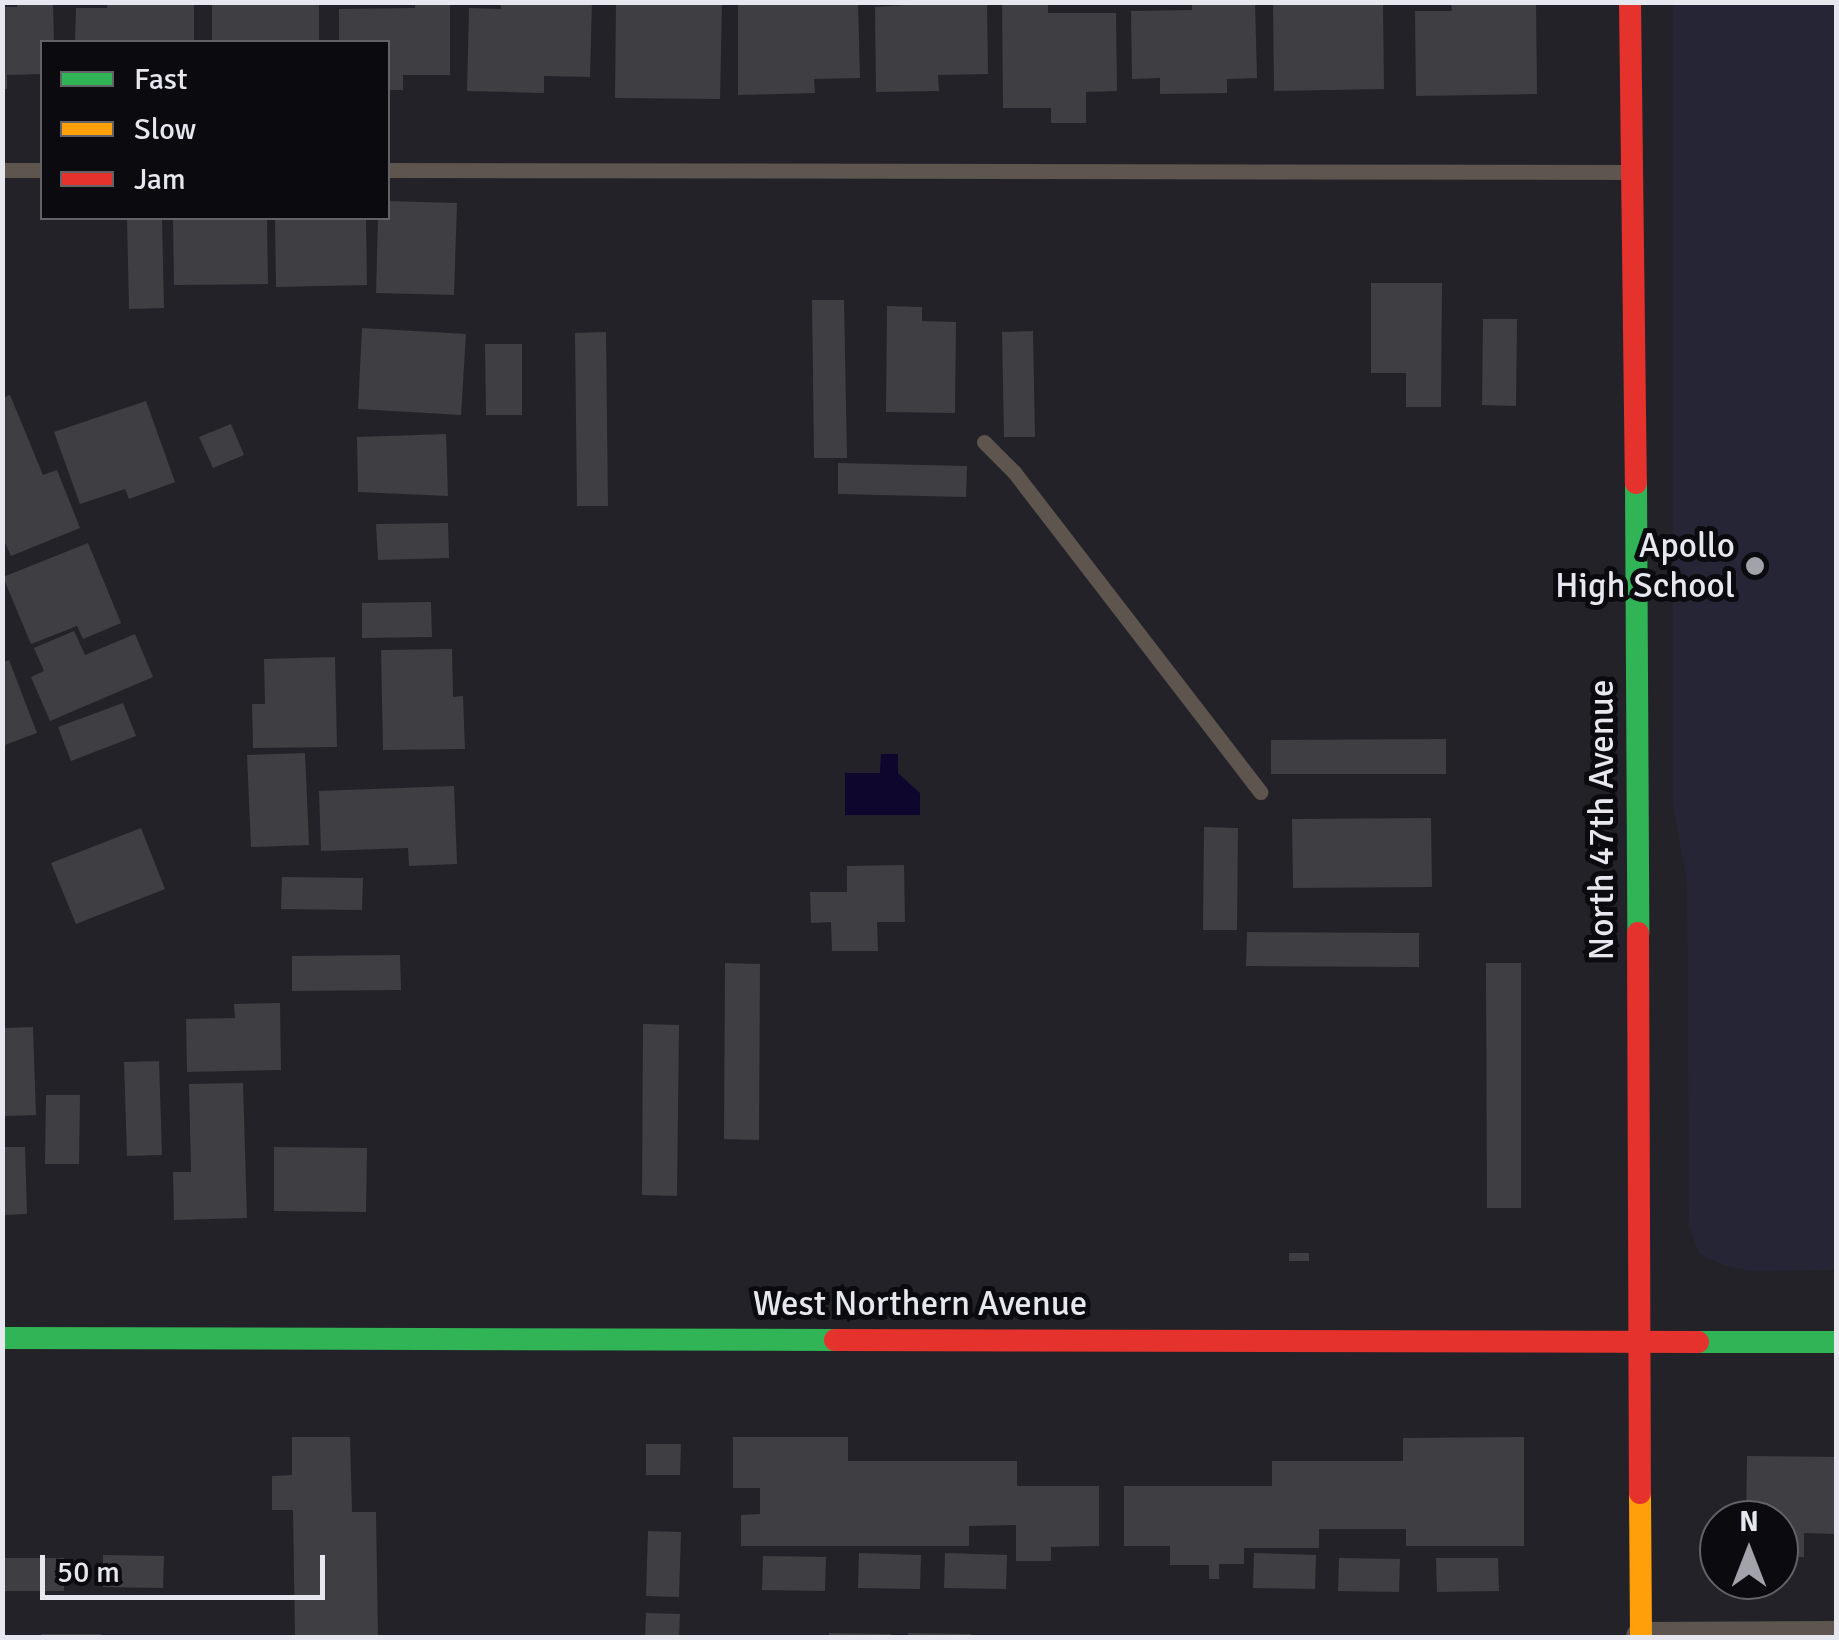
<!DOCTYPE html>
<html>
<head>
<meta charset="utf-8">
<style>
  body { margin:0 }
  #map { position:relative; width:1839px; height:1640px; overflow:hidden; background:#222228; font-family:Signika,sans-serif }
  div>[style] { position:absolute }
  [style*='--x'] { left:calc(var(--x)*1px); top:calc(var(--y)*1px); width:calc(var(--w)*1px); rotate:calc(var(--a)*1deg) }
  .built>* { inset:0; background:#252536 }
  .water>* { inset:0; background:#0e062c }
  .building>* { inset:0; background:#3e3e43 }
  .lane>* { height:15px; margin:-7.5px; padding:0 7.5px; transform-origin:7.5px; border-radius:7.5px; background:#5d554e }
  .street>* { height:30px; margin:-15px; padding:0 15px; transform-origin:15px; border-radius:15px; background:#5d554e }
  .fast>* { height:22px; margin:-11px; padding:0 11px; transform-origin:11px; border-radius:11px; background:#30b455 }
  .slow>* { height:22px; margin:-11px; padding:0 11px; transform-origin:11px; border-radius:11px; background:#ff9f0a }
  .jam>* { height:22px; margin:-11px; padding:0 11px; transform-origin:11px; border-radius:11px; background:#e5322d }
  .dots>* { width:28px; height:28px; translate:-50% -50%; box-sizing:border-box; border:5px solid #0a0a0f; border-radius:50% }
  span { translate:-50% -50%; white-space:nowrap; text-align:center; line-height:1.15; -webkit-text-stroke:10px #0a0a0f; paint-order:stroke }
  .poi-label { font-size:35px; color:#e7e7f0 }
  .right { translate:-100% -50%; text-align:right }
  .street-label { font-size:35px; color:#e7e7f0 }
  .frame { position:absolute; inset:0; border:5px solid #e7e7f0; pointer-events:none }
  .legend { position:absolute; left:40px; top:40px; width:350px; height:180px; box-sizing:border-box; background:#0a0a0f; border:2px solid #626269; margin:0; padding:12px 18px; list-style:none; font-size:30px; color:#e7e7f0 }
  .legend li { display:flex; align-items:center; gap:20px; height:50px }
  .legend b { width:50px; border:2px solid #626269 }
  .north { position:absolute; left:1699px; top:1500px; width:100px; height:100px; box-sizing:border-box; background:#0a0a0f; border:2px solid #626269; border-radius:50%; rotate:0deg; font-size:28px; font-weight:700; line-height:40px; text-align:center; color:#e7e7f0 }
  .north::after { content:''; display:block; margin:auto; width:35px; height:45px; background:#a2a2aa; clip-path:polygon(50% 0,100% 100%,50% 72%,0 100%) }
  .scale { position:absolute; left:40px; top:1555px; width:285px; height:45px; box-sizing:border-box; border:5px solid #e7e7f0; border-top:0; padding-left:12px; font-size:30px; line-height:35px; white-space:nowrap; color:#e7e7f0; -webkit-text-stroke:8px #0a0a0f; paint-order:stroke }
</style>
</head>
<body>
<div id="map">
  <div class="built">
    <i style="clip-path:polygon(1673px 3px,1836px 3px,1836px 1270px,1749px 1271px,1726px 1266px,1699px 1254px,1689px 1226px,1687px 883px,1673px 804px)"></i>
  </div>
  <div class="water">
    <i style="clip-path:polygon(881px 754px,898px 754px,898px 773px,920px 793px,920px 815px,845px 815px,845px 773px,880px 773px)"></i>
  </div>
  <div class="building">
    <i style="clip-path:polygon(17px 2px,53px 2px,54px 42px,42px 42px,42px 74px,7px 75px,7px 89px,2px 89px,2px 7px,17px 7px)"></i>
    <i style="clip-path:polygon(107px 2px,194px 2px,194px 42px,75px 42px,76px 8px,107px 8px)"></i>
    <i style="clip-path:polygon(212px 2px,319px 5px,319px 42px,212px 42px)"></i>
    <i style="clip-path:polygon(415px 2px,450px 2px,450px 75px,403px 75px,403px 90px,388px 90px,388px 42px,339px 42px,339px 9px,415px 8px)"></i>
    <i style="clip-path:polygon(501px 2px,592px 2px,590px 77px,544px 76px,544px 93px,467px 91px,469px 8px,501px 9px)"></i>
    <i style="clip-path:polygon(616px 2px,722px 2px,720px 99px,615px 98px)"></i>
    <i style="clip-path:polygon(738px 2px,858px 2px,860px 78px,814px 79px,815px 93px,738px 95px)"></i>
    <i style="clip-path:polygon(952px 2px,987px 2px,988px 74px,938px 75px,939px 91px,876px 92px,875px 7px)"></i>
    <i style="clip-path:polygon(1002px 2px,1048px 2px,1048px 13px,1116px 13px,1117px 91px,1086px 92px,1086px 123px,1051px 123px,1051px 108px,1003px 108px)"></i>
    <i style="clip-path:polygon(1192px 2px,1255px 2px,1257px 78px,1227px 79px,1227px 93px,1160px 94px,1160px 78px,1132px 79px,1131px 11px,1192px 10px)"></i>
    <i style="clip-path:polygon(1273px 2px,1383px 2px,1384px 89px,1274px 91px)"></i>
    <i style="clip-path:polygon(1451px 2px,1536px 2px,1537px 94px,1416px 96px,1415px 11px,1452px 11px)"></i>
    <i style="clip-path:polygon(388px 201px,457px 203px,454px 295px,376px 293px,378px 218px,388px 218px)"></i>
    <i style="clip-path:polygon(127px 218px,162px 218px,164px 308px,129px 309px)"></i>
    <i style="clip-path:polygon(173px 218px,267px 218px,268px 284px,174px 285px)"></i>
    <i style="clip-path:polygon(275px 218px,366px 218px,367px 285px,276px 287px)"></i>
    <i style="clip-path:polygon(1371px 283px,1442px 283px,1441px 407px,1406px 407px,1406px 373px,1371px 373px)"></i>
    <i style="clip-path:polygon(812px 300px,844px 300px,847px 458px,814px 458px)"></i>
    <i style="clip-path:polygon(887px 306px,922px 307px,922px 321px,956px 322px,955px 413px,886px 412px)"></i>
    <i style="clip-path:polygon(1483px 319px,1517px 319px,1516px 406px,1482px 405px)"></i>
    <i style="clip-path:polygon(362px 328px,466px 334px,461px 415px,358px 409px)"></i>
    <i style="clip-path:polygon(1033px 331px,1035px 437px,1004px 437px,1002px 332px)"></i>
    <i style="clip-path:polygon(606px 332px,608px 506px,577px 506px,575px 333px)"></i>
    <i style="clip-path:polygon(485px 344px,522px 344px,522px 415px,486px 415px)"></i>
    <i style="clip-path:polygon(10px 395px,43px 475px,57px 470px,80px 528px,11px 556px,2px 536px,2px 398px)"></i>
    <i style="clip-path:polygon(146px 401px,175px 482px,129px 499px,125px 489px,80px 504px,54px 432px)"></i>
    <i style="clip-path:polygon(231px 424px,244px 455px,213px 468px,199px 437px)"></i>
    <i style="clip-path:polygon(446px 434px,448px 496px,358px 492px,357px 437px)"></i>
    <i style="clip-path:polygon(838px 463px,967px 466px,966px 497px,838px 494px)"></i>
    <i style="clip-path:polygon(448px 523px,449px 558px,378px 560px,376px 524px)"></i>
    <i style="clip-path:polygon(88px 543px,121px 623px,83px 639px,77px 626px,31px 644px,3px 577px)"></i>
    <i style="clip-path:polygon(431px 602px,432px 637px,362px 638px,362px 603px)"></i>
    <i style="clip-path:polygon(74px 631px,85px 655px,135px 634px,153px 677px,50px 721px,31px 677px,44px 671px,34px 648px)"></i>
    <i style="clip-path:polygon(452px 649px,453px 697px,463px 696px,465px 749px,383px 750px,381px 650px)"></i>
    <i style="clip-path:polygon(335px 657px,337px 747px,253px 748px,252px 704px,265px 704px,264px 659px)"></i>
    <i style="clip-path:polygon(9px 660px,37px 733px,2px 746px,2px 663px)"></i>
    <i style="clip-path:polygon(123px 703px,136px 736px,71px 761px,58px 727px)"></i>
    <i style="clip-path:polygon(1446px 739px,1446px 774px,1271px 774px,1271px 740px)"></i>
    <i style="clip-path:polygon(305px 753px,309px 845px,251px 847px,247px 755px)"></i>
    <i style="clip-path:polygon(454px 786px,457px 864px,409px 866px,408px 848px,321px 851px,319px 791px)"></i>
    <i style="clip-path:polygon(1431px 818px,1432px 887px,1293px 888px,1292px 819px)"></i>
    <i style="clip-path:polygon(1204px 827px,1238px 828px,1237px 930px,1203px 930px)"></i>
    <i style="clip-path:polygon(141px 828px,165px 889px,76px 924px,51px 863px)"></i>
    <i style="clip-path:polygon(904px 865px,905px 922px,877px 922px,878px 951px,832px 951px,831px 922px,811px 923px,810px 892px,847px 892px,847px 866px)"></i>
    <i style="clip-path:polygon(282px 877px,363px 878px,362px 910px,281px 909px)"></i>
    <i style="clip-path:polygon(1247px 932px,1419px 933px,1419px 967px,1246px 966px)"></i>
    <i style="clip-path:polygon(400px 955px,401px 990px,292px 991px,292px 956px)"></i>
    <i style="clip-path:polygon(725px 963px,760px 964px,759px 1140px,724px 1139px)"></i>
    <i style="clip-path:polygon(1486px 963px,1521px 963px,1521px 1208px,1487px 1208px)"></i>
    <i style="clip-path:polygon(280px 1003px,281px 1070px,187px 1072px,186px 1019px,235px 1018px,234px 1004px)"></i>
    <i style="clip-path:polygon(643px 1024px,679px 1025px,677px 1196px,642px 1195px)"></i>
    <i style="clip-path:polygon(33px 1027px,36px 1115px,2px 1116px,2px 1028px)"></i>
    <i style="clip-path:polygon(159px 1061px,162px 1155px,127px 1156px,124px 1062px)"></i>
    <i style="clip-path:polygon(243px 1083px,247px 1218px,174px 1220px,173px 1172px,191px 1172px,189px 1084px)"></i>
    <i style="clip-path:polygon(46px 1095px,80px 1095px,79px 1164px,45px 1164px)"></i>
    <i style="clip-path:polygon(3px 1147px,25px 1147px,27px 1214px,3px 1215px)"></i>
    <i style="clip-path:polygon(274px 1147px,367px 1148px,366px 1212px,274px 1211px)"></i>
    <i style="clip-path:polygon(1289px 1253px,1309px 1253px,1309px 1261px,1289px 1261px)"></i>
    <i style="clip-path:polygon(292px 1437px,350px 1437px,352px 1512px,376px 1512px,378px 1638px,295px 1638px,293px 1510px,272px 1510px,272px 1476px,292px 1475px)"></i>
    <i style="clip-path:polygon(733px 1437px,848px 1437px,848px 1461px,1017px 1461px,1017px 1486px,1099px 1486px,1099px 1546px,1051px 1547px,1051px 1561px,1016px 1561px,1016px 1525px,969px 1526px,969px 1546px,741px 1546px,741px 1515px,760px 1514px,760px 1488px,733px 1488px)"></i>
    <i style="clip-path:polygon(1524px 1437px,1524px 1546px,1406px 1546px,1406px 1529px,1319px 1529px,1319px 1548px,1244px 1548px,1244px 1564px,1219px 1564px,1219px 1579px,1209px 1579px,1209px 1565px,1170px 1565px,1170px 1546px,1124px 1546px,1124px 1486px,1272px 1486px,1272px 1461px,1403px 1461px,1403px 1438px)"></i>
    <i style="clip-path:polygon(646px 1444px,681px 1444px,680px 1475px,646px 1475px)"></i>
    <i style="clip-path:polygon(1747px 1456px,1836px 1457px,1836px 1534px,1804px 1533px,1804px 1557px,1779px 1557px,1779px 1520px,1746px 1520px)"></i>
    <i style="clip-path:polygon(648px 1531px,681px 1532px,679px 1597px,646px 1596px)"></i>
    <i style="clip-path:polygon(859px 1553px,921px 1555px,920px 1589px,858px 1588px)"></i>
    <i style="clip-path:polygon(945px 1553px,1007px 1555px,1006px 1589px,944px 1588px)"></i>
    <i style="clip-path:polygon(1254px 1553px,1316px 1555px,1315px 1589px,1253px 1588px)"></i>
    <i style="clip-path:polygon(103px 1555px,164px 1556px,163px 1588px,103px 1587px)"></i>
    <i style="clip-path:polygon(763px 1556px,826px 1557px,825px 1591px,762px 1590px)"></i>
    <i style="clip-path:polygon(5px 1558px,64px 1558px,64px 1591px,5px 1591px)"></i>
    <i style="clip-path:polygon(1339px 1558px,1400px 1559px,1399px 1592px,1338px 1591px)"></i>
    <i style="clip-path:polygon(1436px 1558px,1498px 1558px,1499px 1591px,1437px 1592px)"></i>
    <i style="clip-path:polygon(646px 1613px,680px 1614px,679px 1638px,645px 1638px)"></i>
    <i style="clip-path:polygon(829px 1633px,891px 1634px,891px 1638px,828px 1638px)"></i>
    <i style="clip-path:polygon(908px 1633px,971px 1634px,971px 1638px,908px 1638px)"></i>
    <i style="clip-path:polygon(41px 1634px,101px 1634px,101px 1638px,41px 1638px)"></i>
  </div>
  <div class="lane">
    <i style="--x:2;--y:170;--w:40;--a:0"></i>
    <i style="--x:388;--y:170;--w:1240;--a:0.09"></i>
    <i style="--x:984;--y:442;--w:42;--a:45"></i>
    <i style="--x:1014;--y:472;--w:404;--a:52.4"></i>
  </div>
  <div class="street">
    <i style="--x:1641;--y:1637;--w:195;--a:-0.3"></i>
  </div>
  <div class="fast">
    <i style="--x:1636;--y:483;--w:450;--a:89.7"></i>
    <i style="--x:2;--y:1338;--w:833;--a:0.14"></i>
    <i style="--x:1698;--y:1342;--w:138;--a:0"></i>
  </div>
  <div class="slow">
    <i style="--x:1640;--y:1493;--w:145;--a:89.6"></i>
  </div>
  <div class="jam">
    <i style="--x:1630;--y:2;--w:481;--a:89.3"></i>
    <i style="--x:1638;--y:933;--w:560;--a:89.8"></i>
    <i style="--x:835;--y:1340;--w:863;--a:0.13"></i>
  </div>
  <div class="dots">
    <i style="left:1755px;top:566px;background:#a2a2aa"></i>
  </div>
  <div class="poi-label">
    <span class="right" style="left:1735px;top:566px">Apollo<br>High School</span>
  </div>
  <div class="street-label">
    <span style="left:1602px;top:820px;rotate:-90deg">North 47th Avenue</span>
    <span style="left:920px;top:1304px">West Northern Avenue</span>
  </div>
  <div class="frame"></div>
  <ul class="legend">
  <li><b style="height:12px;background:#30b455"></b>Fast</li>
  <li><b style="height:12px;background:#ff9f0a"></b>Slow</li>
  <li><b style="height:12px;background:#e5322d"></b>Jam</li>
  </ul>
  <div class="north">N</div>
  <div class="scale">50 m</div>
</div>
</body>
</html>
